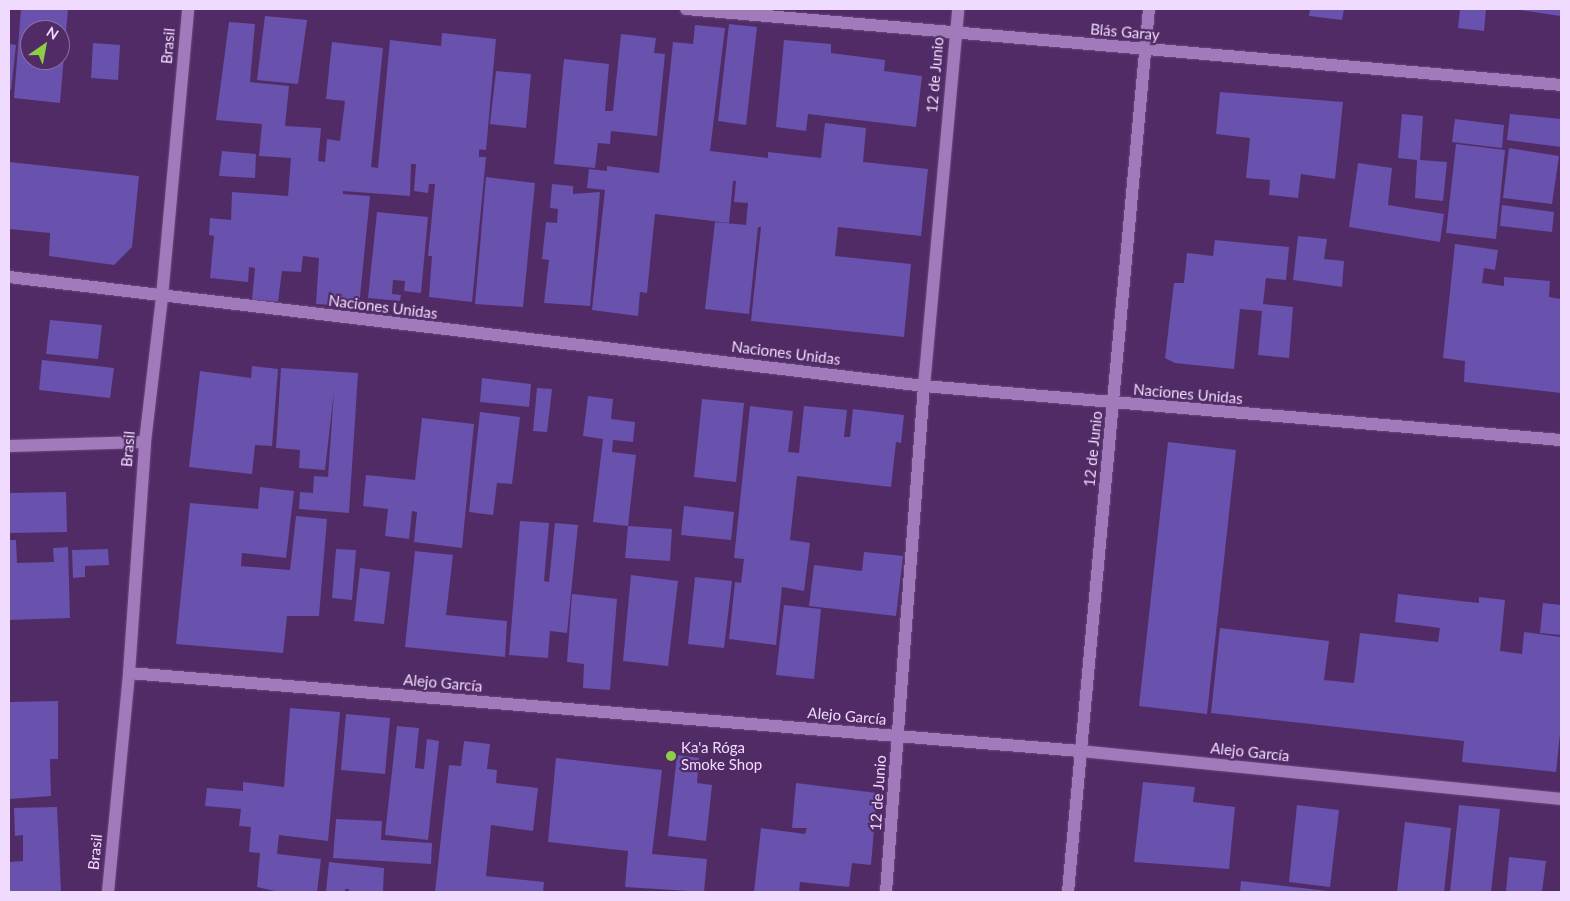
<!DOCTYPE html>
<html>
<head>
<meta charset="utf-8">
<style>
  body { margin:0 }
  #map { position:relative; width:1570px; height:901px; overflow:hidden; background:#502b65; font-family:Lato,sans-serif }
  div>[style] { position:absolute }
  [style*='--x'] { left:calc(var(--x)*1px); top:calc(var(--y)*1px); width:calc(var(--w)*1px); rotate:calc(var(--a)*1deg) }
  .building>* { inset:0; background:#6852ad }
  .roads { filter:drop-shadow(0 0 1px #69487c) drop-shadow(0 0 1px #69487c) }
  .minor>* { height:12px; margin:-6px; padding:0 6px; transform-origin:6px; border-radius:6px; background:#a17abb }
  .dots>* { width:14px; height:14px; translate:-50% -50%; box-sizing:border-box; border:2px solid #502b65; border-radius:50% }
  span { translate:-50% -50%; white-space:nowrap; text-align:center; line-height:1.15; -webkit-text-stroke:4.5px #502b65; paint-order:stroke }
  .street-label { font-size:15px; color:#f0dbfe }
  .poi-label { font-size:15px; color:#f0dbfe }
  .left { translate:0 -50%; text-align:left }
  .frame { position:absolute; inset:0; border:10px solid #f0dbfe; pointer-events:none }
  .north { position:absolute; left:20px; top:20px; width:50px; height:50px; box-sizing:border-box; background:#502b65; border:1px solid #9071a2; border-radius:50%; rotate:33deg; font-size:14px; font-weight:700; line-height:20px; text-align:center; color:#f0dbfe }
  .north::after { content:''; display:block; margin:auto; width:18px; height:22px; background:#8cce45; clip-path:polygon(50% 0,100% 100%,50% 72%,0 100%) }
</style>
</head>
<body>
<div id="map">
  <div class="building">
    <i style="clip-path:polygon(evenodd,21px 9px,68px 9px,60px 103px,14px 98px,21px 9px,30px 30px,60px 30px,60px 60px,30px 60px,30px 30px)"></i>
    <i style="clip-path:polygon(1310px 9px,1344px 9px,1342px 20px,1309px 16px)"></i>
    <i style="clip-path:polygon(1460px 9px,1486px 9px,1484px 31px,1458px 28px)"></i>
    <i style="clip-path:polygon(1515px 9px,1561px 9px,1560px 16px)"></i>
    <i style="clip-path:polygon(265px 16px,307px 20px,298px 84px,257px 80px)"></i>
    <i style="clip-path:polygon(229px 22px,255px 24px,250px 82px,289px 86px,285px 126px,321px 128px,318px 161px,325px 162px,327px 139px,340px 141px,345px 101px,326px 99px,332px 42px,383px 48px,371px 167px,378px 168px,390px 40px,441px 46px,442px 33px,496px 39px,486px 150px,460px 148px,479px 149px,479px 157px,486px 157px,472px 302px,429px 297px,432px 256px,428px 256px,435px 184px,429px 184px,428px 193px,414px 191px,416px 164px,411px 164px,410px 196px,343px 191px,343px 194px,370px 196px,359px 307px,316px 304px,319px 258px,303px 256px,301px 272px,282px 271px,278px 302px,252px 300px,255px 268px,249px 267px,248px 282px,210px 278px,214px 236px,209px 235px,210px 218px,231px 220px,232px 192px,288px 196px,291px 158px,259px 156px,262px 124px,216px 120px)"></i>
    <i style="clip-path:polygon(729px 24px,757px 27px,746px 125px,718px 121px)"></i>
    <i style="clip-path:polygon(695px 25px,725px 28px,710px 151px,768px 158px,768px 152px,821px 158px,825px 123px,866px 128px,863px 162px,928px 169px,921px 236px,838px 227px,835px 256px,911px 264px,904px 337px,751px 321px,761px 227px,758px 227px,749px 314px,705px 309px,715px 222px,746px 225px,748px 203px,734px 202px,736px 181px,733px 181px,729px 223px,655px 214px,647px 293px,640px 292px,638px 316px,592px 310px,605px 190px,587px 188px,589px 169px,607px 171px,607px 166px,659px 173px,673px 42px,693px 44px)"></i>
    <i style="clip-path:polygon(621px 34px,656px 38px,654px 53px,665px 54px,657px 136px,611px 131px,610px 144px,598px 143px,595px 168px,554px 164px,564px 59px,609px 64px,605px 111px,613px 111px)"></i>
    <i style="clip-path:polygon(784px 40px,831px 44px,831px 53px,885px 60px,884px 71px,922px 76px,916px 127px,808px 114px,806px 131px,776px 127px)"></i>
    <i style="clip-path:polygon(93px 43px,120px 45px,118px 80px,91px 78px)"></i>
    <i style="clip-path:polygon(9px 44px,16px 45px,11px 90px,9px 90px)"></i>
    <i style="clip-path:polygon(496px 71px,531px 74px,526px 128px,490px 124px)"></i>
    <i style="clip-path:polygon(1220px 92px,1343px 102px,1335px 179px,1301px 174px,1298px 198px,1269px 195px,1270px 180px,1246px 178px,1250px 138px,1216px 134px)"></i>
    <i style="clip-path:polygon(1402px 114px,1423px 116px,1420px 160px,1447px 162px,1443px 201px,1415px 198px,1417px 160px,1398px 158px)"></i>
    <i style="clip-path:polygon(1510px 114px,1561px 119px,1561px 147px,1507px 140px)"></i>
    <i style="clip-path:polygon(1455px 119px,1504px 125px,1502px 148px,1452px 142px)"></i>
    <i style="clip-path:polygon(1456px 144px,1505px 150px,1496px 239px,1446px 233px)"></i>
    <i style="clip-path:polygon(1509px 148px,1559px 156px,1552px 204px,1503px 198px)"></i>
    <i style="clip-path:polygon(222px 151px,256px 154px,255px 178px,219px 176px)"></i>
    <i style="clip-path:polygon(9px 162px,139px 176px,132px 247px,114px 265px,49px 256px,50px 233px,9px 229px)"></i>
    <i style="clip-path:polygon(1358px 163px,1392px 168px,1388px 205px,1444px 214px,1440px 242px,1349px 227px)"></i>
    <i style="clip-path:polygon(486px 177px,535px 183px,523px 307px,475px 304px)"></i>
    <i style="clip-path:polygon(552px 184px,573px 186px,573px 194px,600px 192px,590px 306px,544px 303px,549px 260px,542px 259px,546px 222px,557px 223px,558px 209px,550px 208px)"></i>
    <i style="clip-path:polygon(1502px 205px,1554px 212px,1552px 232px,1500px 226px)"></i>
    <i style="clip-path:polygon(377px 212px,428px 217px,421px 293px,404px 291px,405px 281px,393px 280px,392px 294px,401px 295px,400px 301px,368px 298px)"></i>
    <i style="clip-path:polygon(1298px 236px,1327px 239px,1324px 259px,1344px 261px,1342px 287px,1293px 280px)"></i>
    <i style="clip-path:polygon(1215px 240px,1289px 247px,1286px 280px,1266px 278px,1263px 304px,1293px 307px,1289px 358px,1258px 355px,1262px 311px,1240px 309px,1234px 369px,1175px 363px,1165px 358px,1174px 283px,1184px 283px,1187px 253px,1213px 256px)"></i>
    <i style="clip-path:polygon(1455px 244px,1498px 250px,1495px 270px,1484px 268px,1482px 283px,1504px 286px,1504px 277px,1550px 281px,1549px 297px,1561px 299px,1561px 393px,1464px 382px,1465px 361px,1443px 358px)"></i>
    <i style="clip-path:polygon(50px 320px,102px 325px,98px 359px,46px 354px)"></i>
    <i style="clip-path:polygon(42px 360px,114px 368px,110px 398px,39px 390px)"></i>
    <i style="clip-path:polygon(252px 366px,278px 369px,272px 446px,255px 445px,252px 474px,189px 467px,200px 371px,251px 378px)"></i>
    <i style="clip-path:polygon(281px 368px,358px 373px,349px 513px,299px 509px,300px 492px,313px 493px,314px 476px,328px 477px,334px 391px,325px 470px,299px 468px,300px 450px,276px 448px)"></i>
    <i style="clip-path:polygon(482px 378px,531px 384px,529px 407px,480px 402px)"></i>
    <i style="clip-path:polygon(537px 388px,552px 389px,547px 432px,533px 431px)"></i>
    <i style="clip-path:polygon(588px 396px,613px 399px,611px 419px,635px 422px,633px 442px,613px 440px,612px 452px,636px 455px,628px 526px,593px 522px,603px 439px,583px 436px)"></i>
    <i style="clip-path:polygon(702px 399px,744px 403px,736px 482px,694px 477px)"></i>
    <i style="clip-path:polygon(750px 406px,793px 411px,788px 452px,799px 453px,804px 406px,847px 410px,844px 437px,850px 437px,853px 409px,904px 415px,901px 443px,896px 442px,891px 487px,797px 476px,790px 540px,810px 543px,804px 591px,782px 587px,776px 645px,729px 639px,735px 582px,741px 583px,744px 559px,734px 558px)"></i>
    <i style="clip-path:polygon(480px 412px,520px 417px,512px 484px,497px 483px,493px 515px,469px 512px)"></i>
    <i style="clip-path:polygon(422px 418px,474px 424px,462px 548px,414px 542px,417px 512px,412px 511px,409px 539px,385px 536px,388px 509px,363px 506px,366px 475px,415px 480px)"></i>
    <i style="clip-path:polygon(1168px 442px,1236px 450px,1207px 714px,1139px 706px)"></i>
    <i style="clip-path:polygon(260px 487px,294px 491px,286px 558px,242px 553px,241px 566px,290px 570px,296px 516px,327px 519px,319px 616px,287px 616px,283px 653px,176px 644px,190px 503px,258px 509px)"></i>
    <i style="clip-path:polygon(66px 492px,67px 532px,9px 533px,9px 493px)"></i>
    <i style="clip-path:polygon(684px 506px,734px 512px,731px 540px,681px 535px)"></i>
    <i style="clip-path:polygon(520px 521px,549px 523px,544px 581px,549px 582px,555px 523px,578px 525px,567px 633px,550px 631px,548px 658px,509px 655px)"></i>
    <i style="clip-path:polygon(628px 526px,672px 529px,670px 561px,625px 558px)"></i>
    <i style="clip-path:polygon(9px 540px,16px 540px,17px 563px,54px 562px,53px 548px,68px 547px,70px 618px,9px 620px)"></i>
    <i style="clip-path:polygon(108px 549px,109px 565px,85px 566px,85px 577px,73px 578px,72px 550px)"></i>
    <i style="clip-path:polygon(336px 549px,356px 550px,352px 600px,332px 598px)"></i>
    <i style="clip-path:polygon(415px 551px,453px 555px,446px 615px,507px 621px,505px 657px,405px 647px)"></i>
    <i style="clip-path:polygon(864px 552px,903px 556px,896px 616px,809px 606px,814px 565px,862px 571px)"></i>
    <i style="clip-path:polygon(360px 568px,390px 572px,384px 624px,354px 621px)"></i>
    <i style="clip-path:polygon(631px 575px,678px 581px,668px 666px,623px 661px)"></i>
    <i style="clip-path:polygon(695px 577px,732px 581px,724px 648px,688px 644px)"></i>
    <i style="clip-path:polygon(572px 594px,617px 599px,610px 690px,583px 688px,584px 664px,567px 662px)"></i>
    <i style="clip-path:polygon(1398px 594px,1479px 603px,1479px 597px,1505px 600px,1500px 651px,1522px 654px,1524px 632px,1561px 637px,1561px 724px,1556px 772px,1462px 762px,1464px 741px,1211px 713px,1220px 628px,1329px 641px,1324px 680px,1354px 683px,1360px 633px,1438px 642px,1440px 628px,1395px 622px)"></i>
    <i style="clip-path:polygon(1543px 603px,1561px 605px,1561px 635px,1540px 633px)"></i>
    <i style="clip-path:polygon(784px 605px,821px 609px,814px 679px,776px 675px)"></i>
    <i style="clip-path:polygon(58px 701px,58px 759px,50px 759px,51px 796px,9px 799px,9px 702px)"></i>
    <i style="clip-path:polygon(290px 708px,340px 712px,328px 841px,279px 835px,277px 854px,321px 859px,317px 892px,279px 892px,257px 887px,260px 853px,249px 852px,251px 827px,239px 826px,241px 809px,205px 806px,207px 788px,243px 791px,243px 782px,284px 787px)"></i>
    <i style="clip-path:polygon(346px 714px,390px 718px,385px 774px,341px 770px)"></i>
    <i style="clip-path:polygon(397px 726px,419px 728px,415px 768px,424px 769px,427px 739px,439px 741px,428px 840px,385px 835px)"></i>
    <i style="clip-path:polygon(464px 741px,490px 744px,487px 769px,497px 770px,496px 783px,538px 788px,533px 831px,491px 825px,486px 876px,544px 882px,543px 892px,435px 892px,449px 765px,461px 766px)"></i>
    <i style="clip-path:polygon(677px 755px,699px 758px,697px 783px,712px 785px,706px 841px,668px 836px)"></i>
    <i style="clip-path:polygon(556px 758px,662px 770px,652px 854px,707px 859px,704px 892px,625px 887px,628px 851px,548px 842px)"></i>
    <i style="clip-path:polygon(1143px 782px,1195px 787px,1193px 802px,1235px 807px,1229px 869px,1134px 862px)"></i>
    <i style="clip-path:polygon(796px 783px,877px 793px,871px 865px,852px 863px,849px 887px,800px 882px,799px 892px,754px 892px,761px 828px,805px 834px,807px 828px,792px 828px)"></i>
    <i style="clip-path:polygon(1297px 805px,1339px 810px,1330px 887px,1289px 882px)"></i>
    <i style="clip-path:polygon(1459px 805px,1500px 809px,1491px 892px,1450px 892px)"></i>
    <i style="clip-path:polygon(57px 807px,61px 892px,9px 892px,9px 862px,23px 861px,23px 835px,15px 836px,14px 808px)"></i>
    <i style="clip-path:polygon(336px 819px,382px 821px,381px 840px,432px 843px,431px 864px,333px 858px)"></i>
    <i style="clip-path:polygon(1405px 822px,1451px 828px,1444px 892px,1397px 892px)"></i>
    <i style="clip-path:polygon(1509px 857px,1546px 861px,1542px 892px,1506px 892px)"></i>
    <i style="clip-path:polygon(329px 862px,384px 868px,383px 892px,349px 892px,349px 889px,345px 889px,345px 892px,326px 892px)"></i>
    <i style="clip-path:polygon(1241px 881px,1327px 891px,1327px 892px,1240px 892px)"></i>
  </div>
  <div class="roads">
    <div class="minor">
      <i style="--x:686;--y:9;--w:878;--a:4.96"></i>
      <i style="--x:9;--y:277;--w:921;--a:6.79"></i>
      <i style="--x:924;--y:386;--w:639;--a:4.85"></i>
      <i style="--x:9;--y:446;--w:136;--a:-1.7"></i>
      <i style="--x:129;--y:673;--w:954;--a:4.69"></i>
      <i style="--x:1080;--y:751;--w:483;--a:5.7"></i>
      <i style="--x:108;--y:892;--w:220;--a:-84.5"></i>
      <i style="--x:129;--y:673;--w:232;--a:-86"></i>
      <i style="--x:145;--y:442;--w:146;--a:-83.3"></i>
      <i style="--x:162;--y:297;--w:289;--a:-84.8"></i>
      <i style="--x:886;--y:892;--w:507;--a:-85.71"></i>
      <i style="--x:924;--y:386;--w:379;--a:-84.8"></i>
      <i style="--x:1068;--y:892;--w:887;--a:-84.76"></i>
    </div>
  </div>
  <div class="dots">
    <i style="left:671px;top:756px;background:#8cce45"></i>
  </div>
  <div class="street-label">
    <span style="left:1125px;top:32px;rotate:5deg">Blás Garay</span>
    <span style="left:168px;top:46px;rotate:-85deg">Brasil</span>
    <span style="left:935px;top:75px;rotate:-85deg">12 de Junio</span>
    <span style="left:383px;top:307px;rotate:7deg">Naciones Unidas</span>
    <span style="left:786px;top:353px;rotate:7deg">Naciones Unidas</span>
    <span style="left:1188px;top:394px;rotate:5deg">Naciones Unidas</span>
    <span style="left:128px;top:449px;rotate:-85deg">Brasil</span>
    <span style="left:1093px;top:449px;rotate:-84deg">12 de Junio</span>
    <span style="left:443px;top:683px;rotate:5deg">Alejo García</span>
    <span style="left:847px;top:716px;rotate:5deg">Alejo García</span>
    <span style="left:1250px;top:752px;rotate:6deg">Alejo García</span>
    <span style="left:878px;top:793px;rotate:-86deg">12 de Junio</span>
    <span style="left:95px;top:852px;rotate:-84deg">Brasil</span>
  </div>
  <div class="poi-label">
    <span class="left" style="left:681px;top:756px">Ka'a Róga<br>Smoke Shop</span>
  </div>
  <div class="frame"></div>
  <div class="north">N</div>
</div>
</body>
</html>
